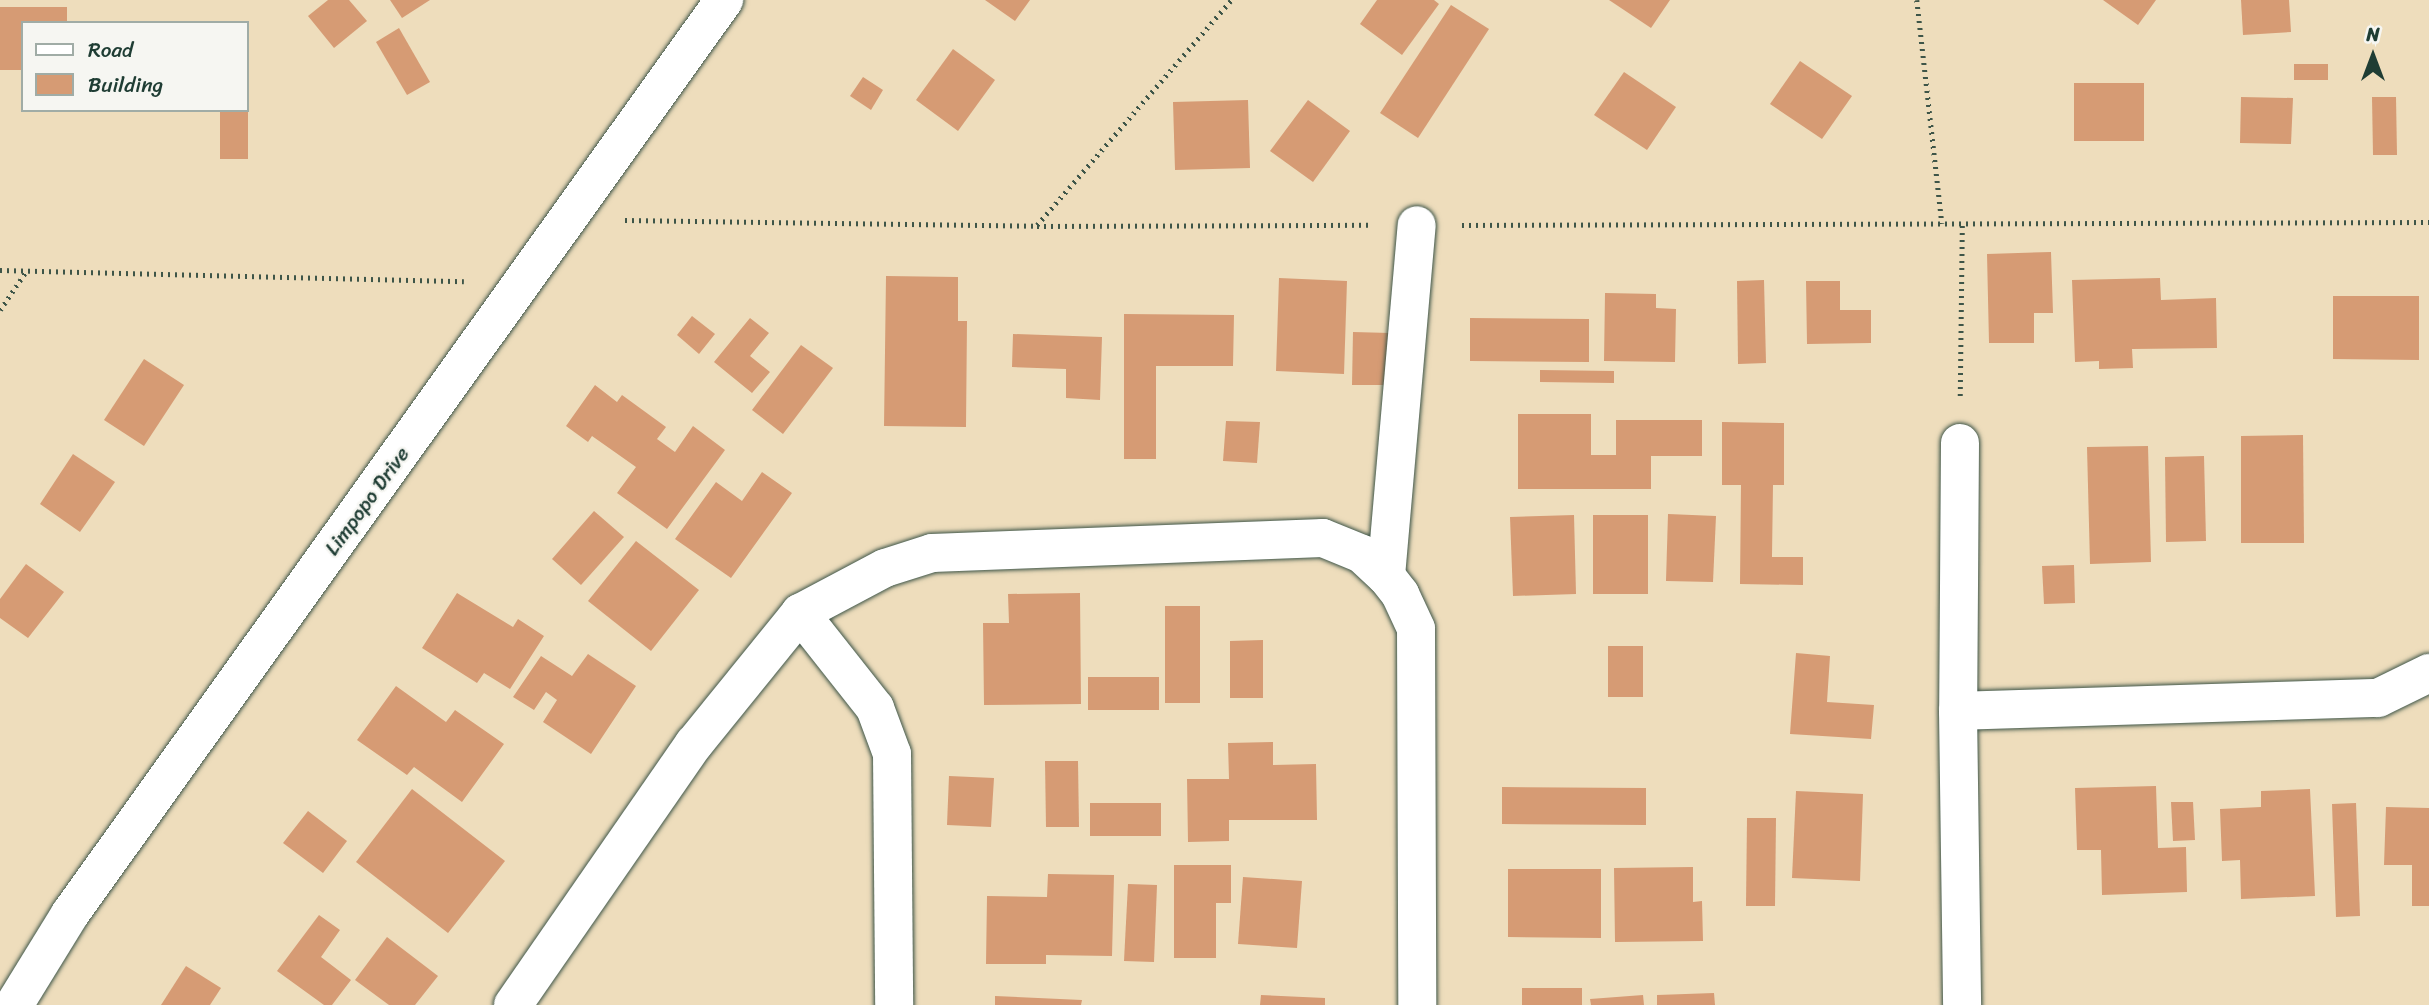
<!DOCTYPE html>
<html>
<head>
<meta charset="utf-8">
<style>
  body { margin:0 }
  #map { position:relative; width:2429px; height:1005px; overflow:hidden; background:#eeddbc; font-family:Sriracha,sans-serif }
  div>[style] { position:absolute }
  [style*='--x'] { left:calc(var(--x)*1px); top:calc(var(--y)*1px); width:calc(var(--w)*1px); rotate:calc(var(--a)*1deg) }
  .building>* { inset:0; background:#d69b74 }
  .path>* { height:4.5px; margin-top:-2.25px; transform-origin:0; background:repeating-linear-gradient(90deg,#3e5548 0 2px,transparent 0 7px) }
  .roads { filter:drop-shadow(0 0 2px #3e5548) drop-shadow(0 0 2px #3e5548) }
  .minor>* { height:38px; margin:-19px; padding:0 19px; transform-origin:19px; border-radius:19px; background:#fff }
  .tertiary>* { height:38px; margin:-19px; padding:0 19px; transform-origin:19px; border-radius:19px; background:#fff }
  span { translate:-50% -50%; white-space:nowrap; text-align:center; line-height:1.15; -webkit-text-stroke:5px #f6f6f2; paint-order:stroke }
  .street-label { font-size:21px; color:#1f3d34 }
  .legend { position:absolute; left:21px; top:21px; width:228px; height:91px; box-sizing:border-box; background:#f6f6f2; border:2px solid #a0aca6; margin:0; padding:9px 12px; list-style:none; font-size:21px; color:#1f3d34 }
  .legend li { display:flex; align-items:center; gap:14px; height:35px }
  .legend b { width:35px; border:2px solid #a0aca6 }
  .north { position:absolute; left:2338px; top:21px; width:70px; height:70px; -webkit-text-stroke:5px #f6f6f2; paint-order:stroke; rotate:0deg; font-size:19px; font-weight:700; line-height:28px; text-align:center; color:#1f3d34 }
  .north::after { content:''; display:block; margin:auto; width:24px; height:32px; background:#1f3d34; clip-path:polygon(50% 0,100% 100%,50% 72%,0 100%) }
</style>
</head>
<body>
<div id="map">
  <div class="building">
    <i style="clip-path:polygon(328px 0,349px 0,367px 21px,334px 48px,308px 16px)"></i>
    <i style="clip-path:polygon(390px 0,430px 0,402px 18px)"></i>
    <i style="clip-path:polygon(985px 0,1030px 0,1015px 21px)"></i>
    <i style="clip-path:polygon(1377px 0,1434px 0,1439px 4px,1402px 55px,1360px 24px)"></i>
    <i style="clip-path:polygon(1609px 0,1670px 0,1651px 28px)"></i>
    <i style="clip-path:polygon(2103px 0,2156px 0,2138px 25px)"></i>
    <i style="clip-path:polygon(2241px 0,2289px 0,2291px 32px,2243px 35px)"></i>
    <i style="clip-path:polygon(1451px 5px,1489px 29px,1418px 138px,1380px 113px)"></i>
    <i style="clip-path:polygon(0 7px,67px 7px,67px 23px,23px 23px,23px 70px,0 70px)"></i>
    <i style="clip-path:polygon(399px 28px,430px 82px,407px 95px,376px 42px)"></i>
    <i style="clip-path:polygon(953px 49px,995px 80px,958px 131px,916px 100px)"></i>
    <i style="clip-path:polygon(1800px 61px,1852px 96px,1822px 139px,1770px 104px)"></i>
    <i style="clip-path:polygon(2294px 64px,2328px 64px,2328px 80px,2294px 80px)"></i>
    <i style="clip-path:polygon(1624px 72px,1676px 107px,1647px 150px,1594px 115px)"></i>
    <i style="clip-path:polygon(863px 77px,883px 90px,871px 110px,850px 96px)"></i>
    <i style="clip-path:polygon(2074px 83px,2144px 83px,2144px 141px,2074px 141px)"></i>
    <i style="clip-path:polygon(2241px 97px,2293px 98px,2291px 144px,2240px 143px)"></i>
    <i style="clip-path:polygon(2372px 97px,2396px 97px,2397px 155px,2373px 155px)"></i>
    <i style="clip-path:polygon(1248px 100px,1250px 168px,1175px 170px,1173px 102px)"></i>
    <i style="clip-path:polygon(1308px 100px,1350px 131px,1313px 182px,1270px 151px)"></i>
    <i style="clip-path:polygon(220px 110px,248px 110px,248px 159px,220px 159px)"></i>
    <i style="clip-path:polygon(2051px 252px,2053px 313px,2034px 313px,2034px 343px,1989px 343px,1987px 254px)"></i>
    <i style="clip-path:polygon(886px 276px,958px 277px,958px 321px,967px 321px,966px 427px,884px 426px)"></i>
    <i style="clip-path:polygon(1279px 278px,1347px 281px,1344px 374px,1276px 371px)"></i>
    <i style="clip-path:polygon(2160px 278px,2161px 300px,2216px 298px,2217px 348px,2132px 349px,2133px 368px,2099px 369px,2099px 361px,2075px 362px,2072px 280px)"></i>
    <i style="clip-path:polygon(1764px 280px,1766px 363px,1738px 364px,1737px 281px)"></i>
    <i style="clip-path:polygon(1806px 281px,1840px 281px,1840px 310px,1871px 310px,1871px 343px,1807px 344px)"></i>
    <i style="clip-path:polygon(1605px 293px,1656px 294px,1656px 308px,1676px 309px,1675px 362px,1604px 361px)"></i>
    <i style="clip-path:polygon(2333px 296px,2419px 296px,2419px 360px,2333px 359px)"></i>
    <i style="clip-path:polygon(1124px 314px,1234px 315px,1233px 366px,1156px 366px,1156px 459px,1124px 459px)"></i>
    <i style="clip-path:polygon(692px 316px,715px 334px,699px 354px,677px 335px)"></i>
    <i style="clip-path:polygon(750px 318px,769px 333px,750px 356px,770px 372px,752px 393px,714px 362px)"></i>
    <i style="clip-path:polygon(1470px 318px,1589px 319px,1589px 362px,1470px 361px)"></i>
    <i style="clip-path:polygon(1353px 332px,1390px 333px,1390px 385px,1352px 385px)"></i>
    <i style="clip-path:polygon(1013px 334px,1102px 337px,1100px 400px,1066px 398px,1066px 369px,1012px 367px)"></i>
    <i style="clip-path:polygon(801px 345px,833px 368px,783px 434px,752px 410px)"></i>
    <i style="clip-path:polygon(144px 359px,184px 385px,144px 446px,104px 420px)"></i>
    <i style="clip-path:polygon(1540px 370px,1614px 371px,1614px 383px,1540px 382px)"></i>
    <i style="clip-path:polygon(595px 385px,617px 402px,622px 395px,666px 427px,657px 439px,675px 452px,693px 426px,725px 450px,667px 529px,617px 493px,636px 467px,592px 436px,588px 442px,566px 426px)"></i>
    <i style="clip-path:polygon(1518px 414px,1591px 414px,1591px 455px,1616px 455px,1616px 420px,1702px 420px,1702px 456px,1651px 456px,1651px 489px,1518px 489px)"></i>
    <i style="clip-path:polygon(1226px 421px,1260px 422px,1257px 463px,1223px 461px)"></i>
    <i style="clip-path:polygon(1722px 422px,1784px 423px,1784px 485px,1773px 485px,1772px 557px,1803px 557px,1803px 585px,1740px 584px,1741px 485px,1722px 485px)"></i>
    <i style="clip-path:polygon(2303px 435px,2304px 543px,2241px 543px,2241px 436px)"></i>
    <i style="clip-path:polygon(2148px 446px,2151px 562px,2090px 564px,2087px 447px)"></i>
    <i style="clip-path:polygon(73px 454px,115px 482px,80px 532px,40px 504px)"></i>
    <i style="clip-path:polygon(2204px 456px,2206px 541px,2166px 542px,2165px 457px)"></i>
    <i style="clip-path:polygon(762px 472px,792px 493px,731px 578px,675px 539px,716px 482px,742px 501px)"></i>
    <i style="clip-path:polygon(594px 511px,624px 537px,581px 585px,552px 559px)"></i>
    <i style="clip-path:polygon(1668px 514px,1716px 516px,1713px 582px,1666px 581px)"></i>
    <i style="clip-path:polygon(1574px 515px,1576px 594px,1513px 596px,1510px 517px)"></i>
    <i style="clip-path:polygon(1593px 515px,1648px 515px,1648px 594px,1593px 594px)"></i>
    <i style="clip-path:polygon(636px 541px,699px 590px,651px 651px,588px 601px)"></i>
    <i style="clip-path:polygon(26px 564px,64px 592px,28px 638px,0 618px,0 599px)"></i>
    <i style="clip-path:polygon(2074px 565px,2075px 603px,2044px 604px,2042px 566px)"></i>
    <i style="clip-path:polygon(457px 593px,513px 627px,518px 619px,544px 636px,510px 689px,484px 673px,477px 683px,422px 648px)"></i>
    <i style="clip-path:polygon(1080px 593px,1081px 704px,984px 705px,983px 623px,1009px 623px,1008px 594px)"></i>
    <i style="clip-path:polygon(1165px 606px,1200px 606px,1200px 703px,1165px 703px)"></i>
    <i style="clip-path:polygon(1263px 640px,1263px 698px,1230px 698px,1230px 641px)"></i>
    <i style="clip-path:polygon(1608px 646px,1643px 646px,1643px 697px,1608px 697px)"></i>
    <i style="clip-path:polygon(1796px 653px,1830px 656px,1827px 702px,1874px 705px,1871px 739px,1790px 734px)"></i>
    <i style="clip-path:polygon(588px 654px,636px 686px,591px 754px,543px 722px,557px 700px,546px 692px,534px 710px,513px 697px,541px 656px,572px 676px)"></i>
    <i style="clip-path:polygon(1088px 677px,1159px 677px,1159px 710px,1088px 710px)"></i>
    <i style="clip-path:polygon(396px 686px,446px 722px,455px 710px,504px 744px,462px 802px,414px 767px,407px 775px,357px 740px)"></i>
    <i style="clip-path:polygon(1273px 742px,1273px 765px,1316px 764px,1317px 820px,1229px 820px,1229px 841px,1188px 842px,1187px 779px,1229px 779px,1228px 743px)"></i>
    <i style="clip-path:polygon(1045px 761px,1078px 761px,1079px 827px,1046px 827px)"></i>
    <i style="clip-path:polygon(949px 776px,994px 778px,991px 827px,947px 825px)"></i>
    <i style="clip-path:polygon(2156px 786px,2158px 848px,2186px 847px,2187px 892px,2102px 895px,2101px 850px,2077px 850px,2075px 788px)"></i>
    <i style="clip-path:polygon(1502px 787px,1646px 788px,1646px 825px,1502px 824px)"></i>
    <i style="clip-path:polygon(412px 789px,505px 861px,448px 933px,356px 862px)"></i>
    <i style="clip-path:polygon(2310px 789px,2315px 896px,2241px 899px,2240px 860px,2222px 861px,2220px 809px,2261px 807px,2261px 791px)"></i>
    <i style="clip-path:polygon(1796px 791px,1863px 794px,1860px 881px,1792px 878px)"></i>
    <i style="clip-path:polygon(2171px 802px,2193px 802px,2195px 840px,2173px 841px)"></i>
    <i style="clip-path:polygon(1090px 803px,1161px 803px,1161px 836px,1090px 836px)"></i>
    <i style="clip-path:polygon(2356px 803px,2360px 916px,2336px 917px,2332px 804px)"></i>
    <i style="clip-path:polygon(2386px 807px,2429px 808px,2429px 906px,2412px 906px,2412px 865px,2384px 865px)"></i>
    <i style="clip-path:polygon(308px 811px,347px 841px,323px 873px,283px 843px)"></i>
    <i style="clip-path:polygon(1747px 818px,1776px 818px,1775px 906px,1746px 906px)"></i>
    <i style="clip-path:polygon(1174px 865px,1231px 865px,1231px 903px,1216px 903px,1216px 958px,1174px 958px)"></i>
    <i style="clip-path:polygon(1693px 867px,1693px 902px,1702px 901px,1703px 941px,1615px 942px,1614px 868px)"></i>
    <i style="clip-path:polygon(1508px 869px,1601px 869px,1601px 938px,1508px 937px)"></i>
    <i style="clip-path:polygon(1048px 874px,1114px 875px,1112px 956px,1046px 955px,1046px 964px,986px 964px,987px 896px,1047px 897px)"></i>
    <i style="clip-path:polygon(1243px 877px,1302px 881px,1297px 948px,1238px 944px)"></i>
    <i style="clip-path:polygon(1128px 884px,1157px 885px,1154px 962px,1124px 961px)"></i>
    <i style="clip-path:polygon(319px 915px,340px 930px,321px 957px,351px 980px,332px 1005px,324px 1005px,277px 971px)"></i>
    <i style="clip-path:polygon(387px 937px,438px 976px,415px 1005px,389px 1005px,355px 980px)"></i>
    <i style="clip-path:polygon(186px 966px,221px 988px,210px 1005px,161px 1005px)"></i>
    <i style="clip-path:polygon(1522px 988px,1582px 988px,1582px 1005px,1522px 1005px)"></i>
    <i style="clip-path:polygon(1714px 993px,1715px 1005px,1657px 1005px,1657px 995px)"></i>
    <i style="clip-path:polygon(1261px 995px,1325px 998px,1325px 1005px,1260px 1005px)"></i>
    <i style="clip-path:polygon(1643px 995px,1644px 1005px,1591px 1005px,1590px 999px)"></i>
    <i style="clip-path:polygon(995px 996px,1082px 1000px,1081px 1005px,995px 1005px)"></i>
  </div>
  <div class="path">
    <i style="--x:1917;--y:0;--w:225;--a:83.6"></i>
    <i style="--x:625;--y:220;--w:412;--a:0.8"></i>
    <i style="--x:1037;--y:226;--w:332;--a:-0.2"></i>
    <i style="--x:1037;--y:225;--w:297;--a:-49.2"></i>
    <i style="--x:1462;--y:225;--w:967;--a:-0.18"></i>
    <i style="--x:0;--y:270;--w:464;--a:1.4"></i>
    <i style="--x:0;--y:310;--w:48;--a:-56"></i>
    <i style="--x:1960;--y:396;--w:172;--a:-89.3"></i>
  </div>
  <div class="roads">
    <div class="minor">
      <i style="--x:1960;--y:443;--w:268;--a:90.4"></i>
      <i style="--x:1958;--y:711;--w:294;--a:89.2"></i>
      <i style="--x:1386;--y:576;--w:352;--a:-85"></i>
      <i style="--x:800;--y:613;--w:121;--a:51.7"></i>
      <i style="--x:875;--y:708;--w:49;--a:69.7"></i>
      <i style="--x:892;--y:754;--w:251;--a:89.5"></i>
      <i style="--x:1958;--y:711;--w:420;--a:-1.8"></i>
      <i style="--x:2378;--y:698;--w:57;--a:-26.1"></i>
      <i style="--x:513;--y:1005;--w:318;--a:-55.3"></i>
      <i style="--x:694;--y:744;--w:169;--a:-51"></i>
      <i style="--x:800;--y:613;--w:96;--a:-27.9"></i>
      <i style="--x:885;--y:568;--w:49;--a:-17.7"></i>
      <i style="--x:932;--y:553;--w:391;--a:-2.2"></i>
      <i style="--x:1323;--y:538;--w:42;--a:22.3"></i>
      <i style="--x:1362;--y:554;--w:33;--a:43"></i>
      <i style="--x:1386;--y:576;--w:23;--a:52"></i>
      <i style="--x:1400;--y:594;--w:38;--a:65"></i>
      <i style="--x:1416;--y:629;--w:376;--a:89.8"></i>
    </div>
    <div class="tertiary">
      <i style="--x:14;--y:1005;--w:107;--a:-58.4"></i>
      <i style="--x:70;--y:914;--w:1124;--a:-54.41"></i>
    </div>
  </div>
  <div class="street-label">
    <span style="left:367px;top:501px;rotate:-54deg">Limpopo Drive</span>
  </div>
  <ul class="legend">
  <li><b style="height:9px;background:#fff"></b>Road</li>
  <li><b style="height:19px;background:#d69b74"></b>Building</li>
  </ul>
  <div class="north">N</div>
</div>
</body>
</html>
